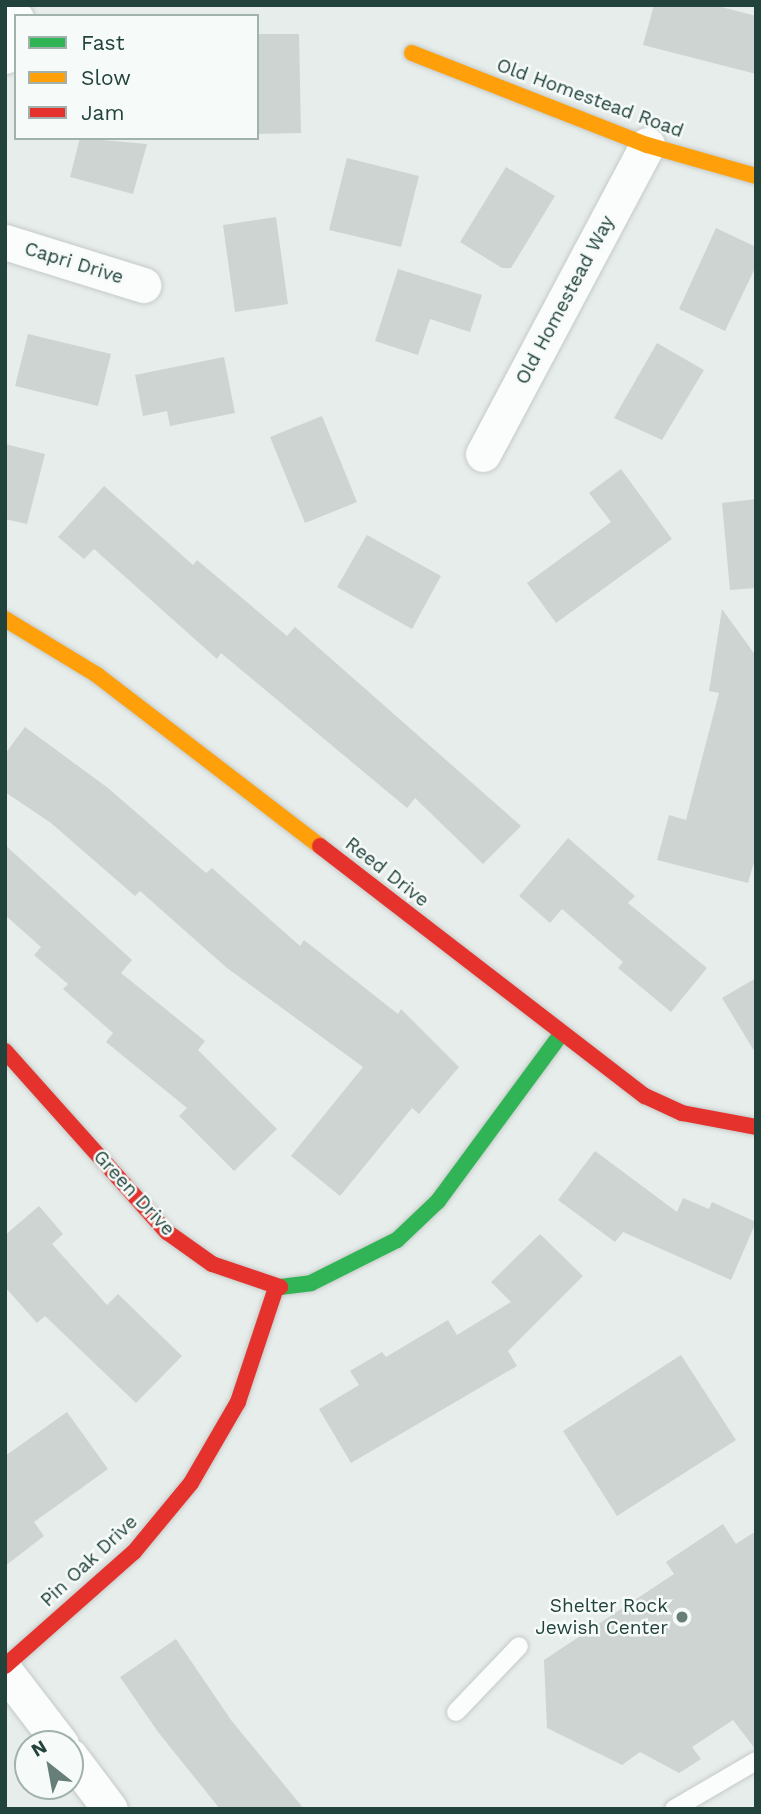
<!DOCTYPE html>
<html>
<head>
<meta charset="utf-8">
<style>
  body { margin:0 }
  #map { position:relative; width:761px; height:1814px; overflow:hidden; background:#e7edea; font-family:"Work Sans",sans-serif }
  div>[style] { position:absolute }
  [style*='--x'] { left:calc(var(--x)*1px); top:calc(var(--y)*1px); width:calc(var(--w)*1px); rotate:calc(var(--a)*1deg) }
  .building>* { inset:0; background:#ced4d2 }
  .roads { filter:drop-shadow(0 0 2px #c4cac8) drop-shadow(0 0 2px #c4cac8) }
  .lane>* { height:18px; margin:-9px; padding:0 9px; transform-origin:9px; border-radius:9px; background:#fbfcfc }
  .street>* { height:35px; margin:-17.5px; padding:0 17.5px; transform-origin:17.5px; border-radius:17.5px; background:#fbfcfc }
  .fast>* { height:16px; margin:-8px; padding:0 8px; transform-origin:8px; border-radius:8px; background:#30b455 }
  .slow>* { height:16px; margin:-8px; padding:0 8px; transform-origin:8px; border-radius:8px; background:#ff9f0a }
  .jam>* { height:16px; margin:-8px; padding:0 8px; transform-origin:8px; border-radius:8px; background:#e5322d }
  .dots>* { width:19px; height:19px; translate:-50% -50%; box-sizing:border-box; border:4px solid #f6fbf9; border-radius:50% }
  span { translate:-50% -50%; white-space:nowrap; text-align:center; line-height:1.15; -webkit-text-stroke:5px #f6fbf9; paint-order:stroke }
  .street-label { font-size:19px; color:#22423c }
  .poi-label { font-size:19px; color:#22423c }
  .right { translate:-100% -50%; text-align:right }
  .frame { position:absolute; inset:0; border:7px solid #22423c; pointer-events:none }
  .legend { position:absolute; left:14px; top:14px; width:245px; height:126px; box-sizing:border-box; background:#f6fbf9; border:2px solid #a1b1ad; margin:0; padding:9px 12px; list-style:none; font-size:21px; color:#22423c }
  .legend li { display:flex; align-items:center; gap:14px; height:35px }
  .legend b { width:35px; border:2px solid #a1b1ad }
  .north { position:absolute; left:14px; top:1730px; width:70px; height:70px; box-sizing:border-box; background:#f6fbf9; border:2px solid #a1b1ad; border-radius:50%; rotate:329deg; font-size:19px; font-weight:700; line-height:28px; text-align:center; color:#22423c }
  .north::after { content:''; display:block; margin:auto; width:24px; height:32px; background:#677e79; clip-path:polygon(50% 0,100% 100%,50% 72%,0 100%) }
</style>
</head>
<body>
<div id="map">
  <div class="building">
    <i style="clip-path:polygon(654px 5px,714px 5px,756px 16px,756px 74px,643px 45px)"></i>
    <i style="clip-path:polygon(257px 34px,299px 34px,301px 133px,257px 134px)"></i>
    <i style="clip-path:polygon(80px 138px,147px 144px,133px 194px,70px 177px)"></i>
    <i style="clip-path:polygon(347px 158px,419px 176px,401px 247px,329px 230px)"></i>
    <i style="clip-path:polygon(506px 167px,555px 196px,511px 268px,502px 268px,460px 242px)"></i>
    <i style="clip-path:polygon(276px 217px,288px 304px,235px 312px,223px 225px)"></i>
    <i style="clip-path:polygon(716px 228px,756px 247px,756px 266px,725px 331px,679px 309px)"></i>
    <i style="clip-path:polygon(398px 269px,482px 295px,470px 332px,430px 319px,418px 355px,375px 341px)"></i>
    <i style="clip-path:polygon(28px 334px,111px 354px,98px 406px,15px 386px)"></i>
    <i style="clip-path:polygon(657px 343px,704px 370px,662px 440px,614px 418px)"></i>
    <i style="clip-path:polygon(224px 357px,235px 413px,170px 426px,167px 411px,143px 416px,135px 375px)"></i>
    <i style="clip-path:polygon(322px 416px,357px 502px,305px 523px,270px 437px)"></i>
    <i style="clip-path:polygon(5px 444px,45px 454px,27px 524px,5px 519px)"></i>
    <i style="clip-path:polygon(621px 469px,672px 539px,556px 623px,527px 583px,611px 522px,589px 493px)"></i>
    <i style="clip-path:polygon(104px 486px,193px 565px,197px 560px,287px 636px,295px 627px,521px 826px,483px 864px,415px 798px,407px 808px,221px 653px,217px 659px,94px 549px,84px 559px,58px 537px)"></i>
    <i style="clip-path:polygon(756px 499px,756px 588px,730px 590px,722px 503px)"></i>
    <i style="clip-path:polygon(367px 535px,441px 576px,412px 629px,337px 587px)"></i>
    <i style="clip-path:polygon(722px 609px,756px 656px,756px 855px,748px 883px,657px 860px,669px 815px,686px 820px,719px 693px,709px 691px)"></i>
    <i style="clip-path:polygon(25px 727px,108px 788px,206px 873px,212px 868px,300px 946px,304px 940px,398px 1014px,401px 1009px,459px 1067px,419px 1114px,412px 1108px,340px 1196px,291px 1156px,363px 1067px,227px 968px,140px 891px,135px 896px,51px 823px,5px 792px,5px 754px)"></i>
    <i style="clip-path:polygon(568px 838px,635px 896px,628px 903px,707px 968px,671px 1012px,618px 968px,623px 962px,562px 909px,550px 923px,519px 896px)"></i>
    <i style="clip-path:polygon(5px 845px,132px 960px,121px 973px,205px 1041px,198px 1050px,277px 1129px,234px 1171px,179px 1116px,187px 1108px,106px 1042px,113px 1033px,63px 989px,68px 984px,34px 955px,41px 947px,5px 915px)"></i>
    <i style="clip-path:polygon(756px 978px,756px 1054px,722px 998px)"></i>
    <i style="clip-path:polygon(595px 1151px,677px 1212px,683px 1198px,709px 1209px,712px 1202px,756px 1222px,731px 1280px,623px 1232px,615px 1242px,558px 1200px)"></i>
    <i style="clip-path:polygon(39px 1206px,63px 1234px,52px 1244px,107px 1305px,118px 1294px,182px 1356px,136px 1403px,45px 1316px,37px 1323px,5px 1287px,5px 1235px)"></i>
    <i style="clip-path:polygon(540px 1234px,583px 1276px,508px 1351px,517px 1366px,351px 1463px,319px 1409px,359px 1385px,350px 1371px,382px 1352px,386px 1357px,448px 1320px,457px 1335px,511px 1302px,491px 1282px)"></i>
    <i style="clip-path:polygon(681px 1355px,736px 1440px,617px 1516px,563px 1431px)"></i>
    <i style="clip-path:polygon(67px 1412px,108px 1469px,34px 1522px,44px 1536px,5px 1566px,5px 1456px)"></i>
    <i style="clip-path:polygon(723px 1524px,736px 1544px,756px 1531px,756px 1750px,733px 1720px,692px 1747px,701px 1759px,679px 1773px,640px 1752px,622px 1765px,547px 1728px,544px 1660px,674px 1574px,666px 1562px)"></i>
    <i style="clip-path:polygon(176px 1639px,231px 1720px,304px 1809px,220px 1809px,158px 1732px,120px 1677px)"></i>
  </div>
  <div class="roads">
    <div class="lane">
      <i style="--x:456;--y:1712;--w:91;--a:-46.3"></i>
      <i style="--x:674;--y:1809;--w:95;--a:-30.3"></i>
    </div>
    <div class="street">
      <i style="--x:5;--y:56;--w:39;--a:-73"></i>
      <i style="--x:5;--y:242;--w:145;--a:17.3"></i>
      <i style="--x:483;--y:454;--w:350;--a:-62"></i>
      <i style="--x:5;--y:1671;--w:92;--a:52.5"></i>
      <i style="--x:70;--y:1756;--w:66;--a:53"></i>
    </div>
    <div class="fast">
      <i style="--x:280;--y:1287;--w:31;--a:-7"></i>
      <i style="--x:311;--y:1283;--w:96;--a:-26.6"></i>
      <i style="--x:397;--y:1240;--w:57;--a:-43.6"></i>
      <i style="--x:438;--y:1201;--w:207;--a:-53.6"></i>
    </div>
    <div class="slow">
      <i style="--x:412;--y:53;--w:252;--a:21.4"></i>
      <i style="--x:647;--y:145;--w:113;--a:15.9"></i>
      <i style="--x:5;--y:619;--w:108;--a:31.3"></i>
      <i style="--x:97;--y:675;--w:281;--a:37.5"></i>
    </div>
    <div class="jam">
      <i style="--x:320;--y:846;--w:410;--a:37.6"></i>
      <i style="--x:645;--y:1096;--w:41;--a:24.7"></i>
      <i style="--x:682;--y:1113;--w:75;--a:10.7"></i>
      <i style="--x:5;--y:1051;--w:243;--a:48.2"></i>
      <i style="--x:167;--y:1232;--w:55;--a:35.4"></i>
      <i style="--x:212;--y:1264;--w:72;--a:18.7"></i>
      <i style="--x:5;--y:1666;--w:172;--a:-41.5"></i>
      <i style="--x:134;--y:1552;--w:89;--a:-50.4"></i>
      <i style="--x:191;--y:1483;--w:94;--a:-59.9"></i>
      <i style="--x:238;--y:1402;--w:120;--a:-71.6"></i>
    </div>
  </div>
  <div class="dots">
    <i style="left:682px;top:1617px;background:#677e79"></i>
  </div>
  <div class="street-label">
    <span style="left:590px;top:98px;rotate:20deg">Old Homestead Road</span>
    <span style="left:74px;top:263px;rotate:17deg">Capri Drive</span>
    <span style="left:565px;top:300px;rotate:-62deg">Old Homestead Way</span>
    <span style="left:387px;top:872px;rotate:38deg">Reed Drive</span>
    <span style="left:134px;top:1193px;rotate:47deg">Green Drive</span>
    <span style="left:89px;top:1561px;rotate:-43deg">Pin Oak Drive</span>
  </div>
  <div class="poi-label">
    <span class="right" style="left:668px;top:1617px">Shelter Rock<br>Jewish Center</span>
  </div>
  <div class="frame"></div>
  <ul class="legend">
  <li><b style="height:9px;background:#30b455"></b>Fast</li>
  <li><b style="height:9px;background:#ff9f0a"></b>Slow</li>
  <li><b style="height:9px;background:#e5322d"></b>Jam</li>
  </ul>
  <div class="north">N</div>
</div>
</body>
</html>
